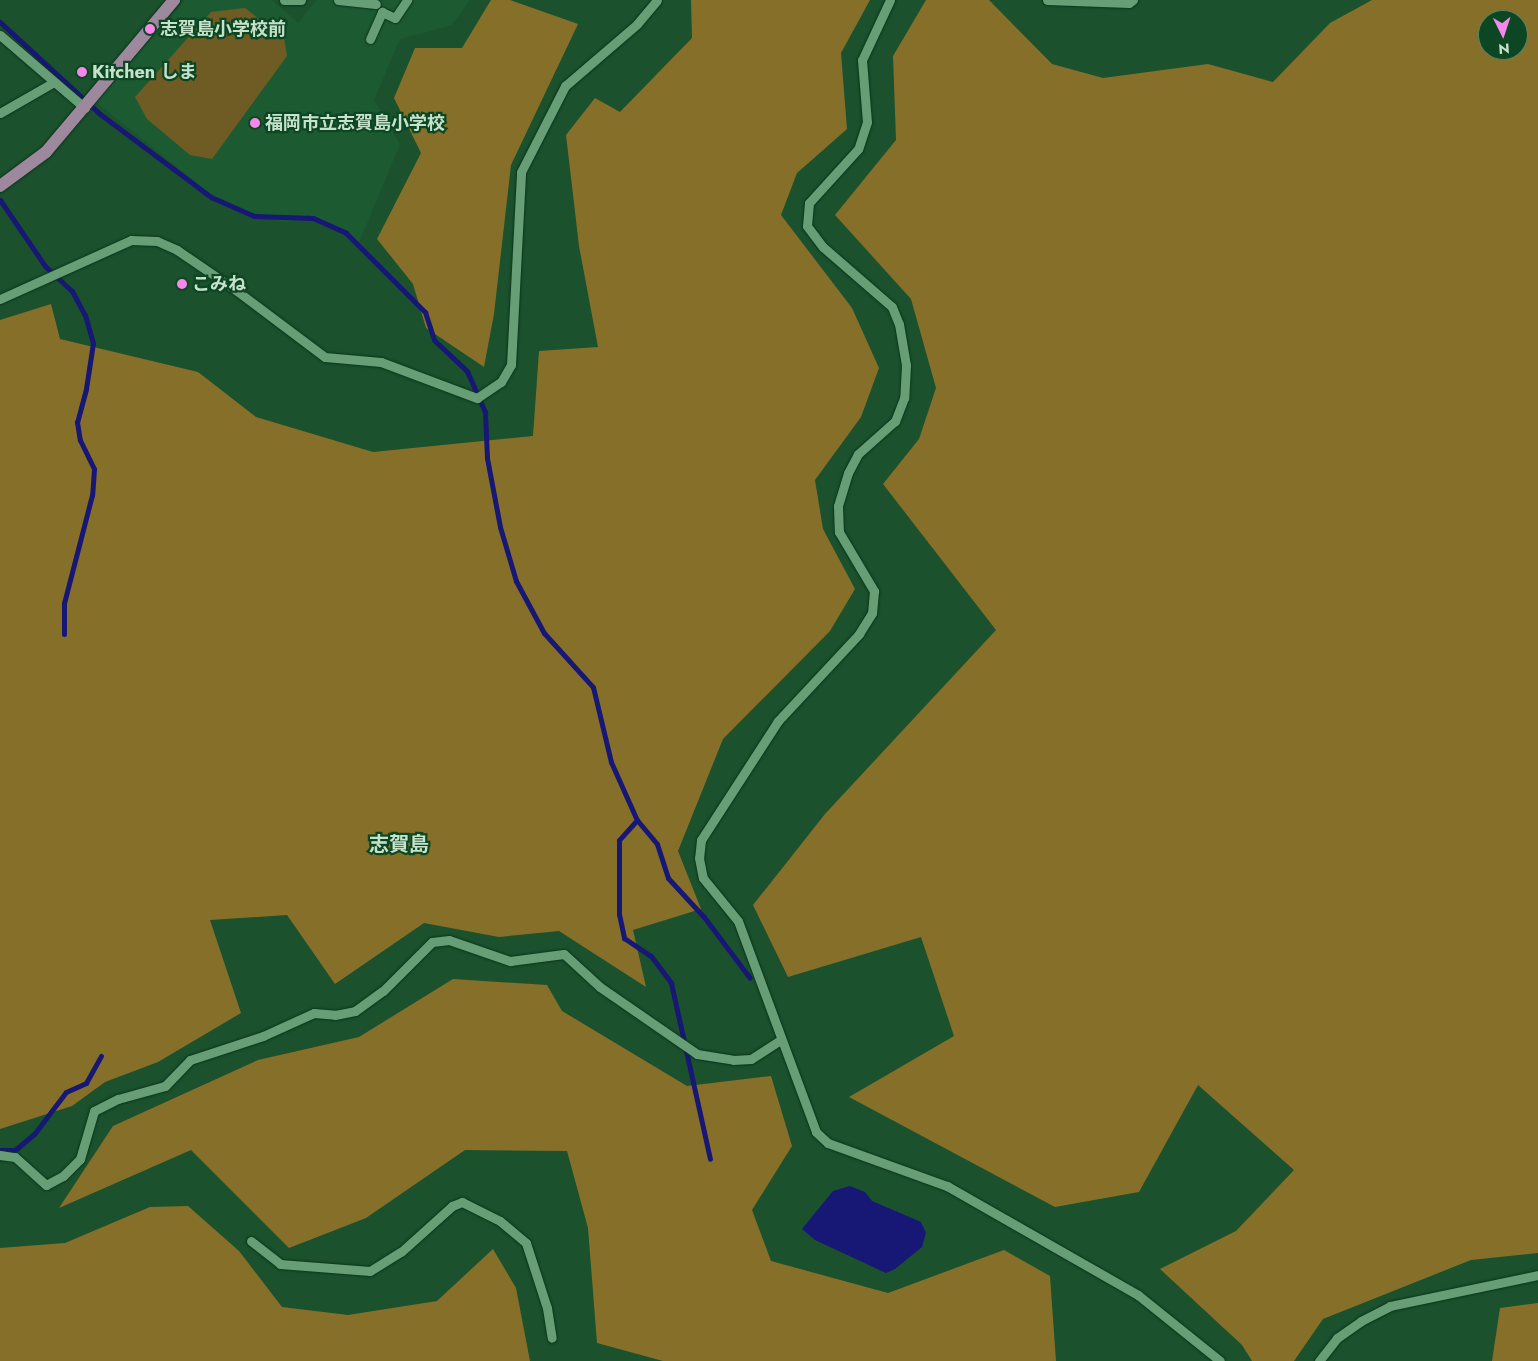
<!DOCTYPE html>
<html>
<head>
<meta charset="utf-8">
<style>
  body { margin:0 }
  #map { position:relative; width:1538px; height:1361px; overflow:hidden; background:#1b512d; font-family:Jost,"Noto Sans JP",sans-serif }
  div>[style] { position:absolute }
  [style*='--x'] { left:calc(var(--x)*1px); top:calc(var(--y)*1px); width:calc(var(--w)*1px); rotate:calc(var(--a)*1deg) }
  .built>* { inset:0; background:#1c5b32 }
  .green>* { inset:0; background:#6e5c24 }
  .forest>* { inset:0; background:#867029 }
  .water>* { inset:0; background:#171776 }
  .stream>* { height:5px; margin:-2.5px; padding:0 2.5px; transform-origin:2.5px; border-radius:2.5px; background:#171776 }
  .roads { filter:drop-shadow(0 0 1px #0a3419) drop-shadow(0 0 1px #0a3419) }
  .minor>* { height:9px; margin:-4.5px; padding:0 4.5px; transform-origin:4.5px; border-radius:4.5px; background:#679e75 }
  .major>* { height:12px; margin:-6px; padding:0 6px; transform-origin:6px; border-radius:6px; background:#9e889e }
  .dots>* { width:14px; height:14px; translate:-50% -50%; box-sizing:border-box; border:2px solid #0d4623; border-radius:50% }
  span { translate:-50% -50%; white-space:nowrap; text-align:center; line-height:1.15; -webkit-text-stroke:4.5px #0d4623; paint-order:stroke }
  .poi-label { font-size:18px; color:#c6e2cb; font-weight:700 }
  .left { translate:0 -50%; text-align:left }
  .quarter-label { font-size:20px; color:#c6e2cb; font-weight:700 }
  .north { position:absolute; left:1478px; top:10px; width:50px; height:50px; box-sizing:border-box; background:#0d4623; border:1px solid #578466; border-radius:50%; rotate:176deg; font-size:14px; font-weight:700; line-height:20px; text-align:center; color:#c6e2cb }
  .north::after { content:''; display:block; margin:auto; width:18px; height:22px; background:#f788eb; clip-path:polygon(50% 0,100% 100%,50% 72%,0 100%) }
</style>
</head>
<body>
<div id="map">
  <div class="built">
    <i style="clip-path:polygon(185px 0,272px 0,298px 23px,317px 0,470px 0,452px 25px,400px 39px,374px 100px,400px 144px,359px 243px,309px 215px,286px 222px,258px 217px,225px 206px,96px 102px)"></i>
  </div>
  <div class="green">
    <i style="clip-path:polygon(245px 8px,284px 38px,287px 56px,212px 159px,190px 155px,147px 119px,135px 97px,211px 12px)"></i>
  </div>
  <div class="forest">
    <i style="clip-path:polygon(491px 0,510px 0,578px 24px,511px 165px,494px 314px,484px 367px,426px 328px,413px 284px,377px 239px,421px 153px,394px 98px,415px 48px,462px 48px)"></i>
    <i style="clip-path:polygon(691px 0,870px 0,841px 53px,847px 129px,797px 173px,781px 215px,852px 308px,879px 368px,861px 417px,815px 480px,823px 529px,855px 589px,830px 631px,723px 739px,678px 851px,701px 909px,633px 930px,646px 987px,559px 931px,499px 937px,424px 923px,335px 984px,287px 915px,210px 920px,241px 1013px,158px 1062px,105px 1082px,72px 1106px,0 1129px,0 320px,51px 304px,60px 339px,198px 372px,256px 417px,373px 452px,533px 436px,539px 351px,598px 347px,579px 246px,566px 135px,595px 98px,620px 112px,692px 38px)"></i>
    <i style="clip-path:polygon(evenodd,926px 0,989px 0,1052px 64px,1103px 78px,1208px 64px,1273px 82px,1330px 23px,1372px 0,1538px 0,1538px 1253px,1471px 1260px,1323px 1319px,1294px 1361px,1252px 1361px,1242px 1345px,1160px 1269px,1236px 1231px,1294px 1170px,1198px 1085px,1139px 1192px,1055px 1207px,849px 1097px,954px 1036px,921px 937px,788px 977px,753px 905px,825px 814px,996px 630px,883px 484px,919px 439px,936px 388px,911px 299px,835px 215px,896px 140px,893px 56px,926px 0,1488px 20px,1518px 20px,1518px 50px,1488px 50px,1488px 20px)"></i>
    <i style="clip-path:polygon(453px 979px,547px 985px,562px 1011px,687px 1086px,771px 1076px,792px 1146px,752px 1210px,771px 1261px,888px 1293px,1004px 1250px,1050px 1276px,1056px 1361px,663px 1361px,597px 1343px,588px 1228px,567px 1151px,465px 1150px,366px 1218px,289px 1248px,191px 1150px,59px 1208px,113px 1126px,258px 1060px,359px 1037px)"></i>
    <i style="clip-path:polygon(188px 1206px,239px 1251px,282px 1307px,348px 1315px,437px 1301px,493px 1249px,516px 1288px,530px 1361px,0 1361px,0 1248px,65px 1243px,150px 1207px)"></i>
    <i style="clip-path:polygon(1538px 1303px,1538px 1361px,1492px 1361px,1500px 1308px)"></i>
  </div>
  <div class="water">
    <i style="clip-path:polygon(850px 1186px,865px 1192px,872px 1201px,921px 1222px,926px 1233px,922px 1247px,895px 1269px,886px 1273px,815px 1240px,802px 1229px,833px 1191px)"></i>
  </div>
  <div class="stream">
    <i style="--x:0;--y:22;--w:136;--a:42.6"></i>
    <i style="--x:100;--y:114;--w:139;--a:36.8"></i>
    <i style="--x:211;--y:197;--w:47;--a:23.8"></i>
    <i style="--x:254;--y:216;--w:59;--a:1.9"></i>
    <i style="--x:313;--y:218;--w:36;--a:24"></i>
    <i style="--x:346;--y:233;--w:112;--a:45"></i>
    <i style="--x:425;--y:312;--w:29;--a:72"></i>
    <i style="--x:434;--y:340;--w:45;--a:43.2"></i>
    <i style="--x:467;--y:371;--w:45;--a:66.3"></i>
    <i style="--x:485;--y:412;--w:46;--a:87.5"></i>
    <i style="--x:487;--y:458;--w:70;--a:79.3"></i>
    <i style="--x:500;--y:527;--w:56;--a:73.5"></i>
    <i style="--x:516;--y:581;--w:59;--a:61.7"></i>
    <i style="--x:544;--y:633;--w:73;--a:47.8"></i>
    <i style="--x:593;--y:687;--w:77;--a:76.5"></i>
    <i style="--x:611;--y:762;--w:64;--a:65.9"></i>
    <i style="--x:637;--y:820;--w:31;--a:50"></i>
    <i style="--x:657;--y:844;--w:36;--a:72"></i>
    <i style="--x:668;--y:878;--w:53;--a:47.3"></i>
    <i style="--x:704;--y:917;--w:76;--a:53"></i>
    <i style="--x:0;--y:200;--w:80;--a:55.7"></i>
    <i style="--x:45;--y:266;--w:37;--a:43"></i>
    <i style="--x:72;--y:291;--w:27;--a:62"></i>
    <i style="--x:85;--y:315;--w:29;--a:74"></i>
    <i style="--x:93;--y:343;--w:47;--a:98.7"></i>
    <i style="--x:86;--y:389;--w:34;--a:105"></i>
    <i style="--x:77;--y:422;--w:18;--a:81"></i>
    <i style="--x:80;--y:440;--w:32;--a:64"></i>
    <i style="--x:94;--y:469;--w:26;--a:94"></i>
    <i style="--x:92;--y:495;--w:112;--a:104.5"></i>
    <i style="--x:64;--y:603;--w:31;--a:90"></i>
    <i style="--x:637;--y:820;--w:27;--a:132"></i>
    <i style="--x:619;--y:840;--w:74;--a:90"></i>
    <i style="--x:619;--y:914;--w:25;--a:78"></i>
    <i style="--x:624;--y:938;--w:32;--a:34"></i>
    <i style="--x:651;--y:956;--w:34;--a:53"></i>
    <i style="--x:671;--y:983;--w:180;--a:77.5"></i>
    <i style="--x:0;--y:1150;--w:15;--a:0"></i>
    <i style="--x:15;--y:1150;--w:26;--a:-40"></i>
    <i style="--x:35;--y:1133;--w:51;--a:-52.9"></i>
    <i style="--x:66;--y:1092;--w:22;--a:-24"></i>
    <i style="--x:86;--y:1083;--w:31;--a:-61"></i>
  </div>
  <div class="roads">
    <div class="minor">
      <i style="--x:284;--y:0;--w:17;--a:0"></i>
      <i style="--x:338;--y:0;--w:38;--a:6"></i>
      <i style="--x:890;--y:0;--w:66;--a:115"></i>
      <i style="--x:862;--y:60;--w:62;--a:85.4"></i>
      <i style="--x:867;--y:122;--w:28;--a:108"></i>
      <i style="--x:858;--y:149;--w:73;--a:132.2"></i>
      <i style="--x:809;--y:203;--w:23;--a:95"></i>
      <i style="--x:807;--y:226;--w:26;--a:53"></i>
      <i style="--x:823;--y:247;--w:91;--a:41"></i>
      <i style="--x:892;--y:307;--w:18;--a:68"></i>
      <i style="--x:899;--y:324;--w:42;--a:80.3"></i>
      <i style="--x:906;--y:365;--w:33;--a:93"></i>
      <i style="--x:904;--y:398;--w:25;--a:111"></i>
      <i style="--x:895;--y:421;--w:50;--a:138.3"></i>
      <i style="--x:858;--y:454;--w:21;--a:118"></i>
      <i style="--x:848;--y:473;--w:34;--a:107"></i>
      <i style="--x:838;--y:506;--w:26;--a:88"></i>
      <i style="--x:839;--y:532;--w:69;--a:59.3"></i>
      <i style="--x:874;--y:591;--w:22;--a:95"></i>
      <i style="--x:872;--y:613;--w:25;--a:122"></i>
      <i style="--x:859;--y:634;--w:119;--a:133"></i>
      <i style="--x:778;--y:721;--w:142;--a:122.9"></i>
      <i style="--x:701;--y:840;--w:18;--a:96"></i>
      <i style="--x:699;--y:858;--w:20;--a:79"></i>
      <i style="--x:703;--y:878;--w:55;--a:50.9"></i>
      <i style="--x:738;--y:921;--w:225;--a:69.7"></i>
      <i style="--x:816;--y:1132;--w:16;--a:43"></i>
      <i style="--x:828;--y:1143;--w:127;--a:19.9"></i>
      <i style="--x:947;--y:1186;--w:220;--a:29.7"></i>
      <i style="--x:1138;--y:1295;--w:105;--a:38.8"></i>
      <i style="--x:1047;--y:0;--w:82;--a:2.1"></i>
      <i style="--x:1129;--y:3;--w:5;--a:-37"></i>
      <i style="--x:0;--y:35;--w:112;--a:40.7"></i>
      <i style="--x:370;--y:39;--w:30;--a:-66"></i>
      <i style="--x:382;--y:12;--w:14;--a:25"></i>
      <i style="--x:395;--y:18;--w:22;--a:-56"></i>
      <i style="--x:0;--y:113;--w:62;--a:-29.9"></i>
      <i style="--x:0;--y:299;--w:144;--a:-24.2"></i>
      <i style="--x:131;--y:240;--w:26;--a:2"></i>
      <i style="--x:157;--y:241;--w:22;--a:24"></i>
      <i style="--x:177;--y:250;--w:73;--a:34.3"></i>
      <i style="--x:237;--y:291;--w:110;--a:36.9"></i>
      <i style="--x:325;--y:357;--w:56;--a:5.1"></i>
      <i style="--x:381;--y:362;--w:103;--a:20.6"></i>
      <i style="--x:477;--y:398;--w:29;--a:-34"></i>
      <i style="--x:501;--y:382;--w:20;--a:-60"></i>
      <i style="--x:511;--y:365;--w:193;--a:-87"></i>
      <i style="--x:521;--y:172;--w:97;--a:-62.9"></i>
      <i style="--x:565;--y:86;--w:95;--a:-40.7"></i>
      <i style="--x:637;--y:24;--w:31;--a:-50"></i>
      <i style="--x:0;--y:1155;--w:15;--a:8"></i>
      <i style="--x:15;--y:1157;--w:42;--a:42.1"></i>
      <i style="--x:46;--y:1185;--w:19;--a:-28"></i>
      <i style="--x:63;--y:1176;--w:24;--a:-45"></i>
      <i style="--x:80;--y:1159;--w:50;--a:-73.7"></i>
      <i style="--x:94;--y:1111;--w:27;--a:-27"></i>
      <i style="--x:118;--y:1099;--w:49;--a:-15.5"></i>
      <i style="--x:165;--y:1086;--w:36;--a:-46"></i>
      <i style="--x:190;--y:1060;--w:77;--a:-18.2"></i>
      <i style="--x:263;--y:1036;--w:56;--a:-24.3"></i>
      <i style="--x:314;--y:1013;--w:21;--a:5"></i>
      <i style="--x:335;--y:1015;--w:20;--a:-11"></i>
      <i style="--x:355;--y:1011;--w:34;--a:-36"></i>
      <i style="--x:383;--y:991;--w:69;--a:-45"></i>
      <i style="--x:432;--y:942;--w:17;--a:-7"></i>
      <i style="--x:449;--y:940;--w:65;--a:19"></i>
      <i style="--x:510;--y:961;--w:54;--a:-7.4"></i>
      <i style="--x:564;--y:954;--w:49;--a:42.5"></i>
      <i style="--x:600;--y:987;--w:118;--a:34.6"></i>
      <i style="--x:697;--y:1054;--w:36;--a:9"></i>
      <i style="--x:733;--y:1060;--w:18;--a:-3"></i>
      <i style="--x:751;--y:1059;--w:35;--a:-33"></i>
      <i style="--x:251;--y:1241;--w:37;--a:38"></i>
      <i style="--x:280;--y:1264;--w:90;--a:4.4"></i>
      <i style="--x:370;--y:1271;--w:36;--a:-32"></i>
      <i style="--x:401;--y:1252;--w:69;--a:-42"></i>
      <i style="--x:452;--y:1206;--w:11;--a:-22"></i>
      <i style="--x:462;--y:1202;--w:42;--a:26.6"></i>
      <i style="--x:500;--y:1221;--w:34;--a:40"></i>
      <i style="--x:526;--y:1243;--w:68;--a:72.1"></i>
      <i style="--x:547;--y:1308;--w:30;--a:81"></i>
      <i style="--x:1319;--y:1361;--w:29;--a:-52"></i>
      <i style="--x:1337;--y:1338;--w:29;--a:-35"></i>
      <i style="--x:1361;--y:1321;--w:33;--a:-27"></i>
      <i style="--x:1390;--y:1306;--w:151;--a:-11.8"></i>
    </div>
    <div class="major">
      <i style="--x:0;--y:186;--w:57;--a:-36.5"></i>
      <i style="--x:46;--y:152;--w:199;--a:-49.9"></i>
    </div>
  </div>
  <div class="dots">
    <i style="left:150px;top:29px;background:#f788eb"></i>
    <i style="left:82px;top:72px;background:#f788eb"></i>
    <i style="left:255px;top:123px;background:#f788eb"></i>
    <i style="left:182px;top:284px;background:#f788eb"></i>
  </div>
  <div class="poi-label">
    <span class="left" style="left:160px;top:29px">志賀島小学校前</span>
    <span class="left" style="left:92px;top:72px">Kitchen しま</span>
    <span class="left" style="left:265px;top:123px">福岡市立志賀島小学校</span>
    <span class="left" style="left:192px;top:284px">こみね</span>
  </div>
  <div class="quarter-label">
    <span style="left:399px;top:844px">志賀島</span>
  </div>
  <div class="north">N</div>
</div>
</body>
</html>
